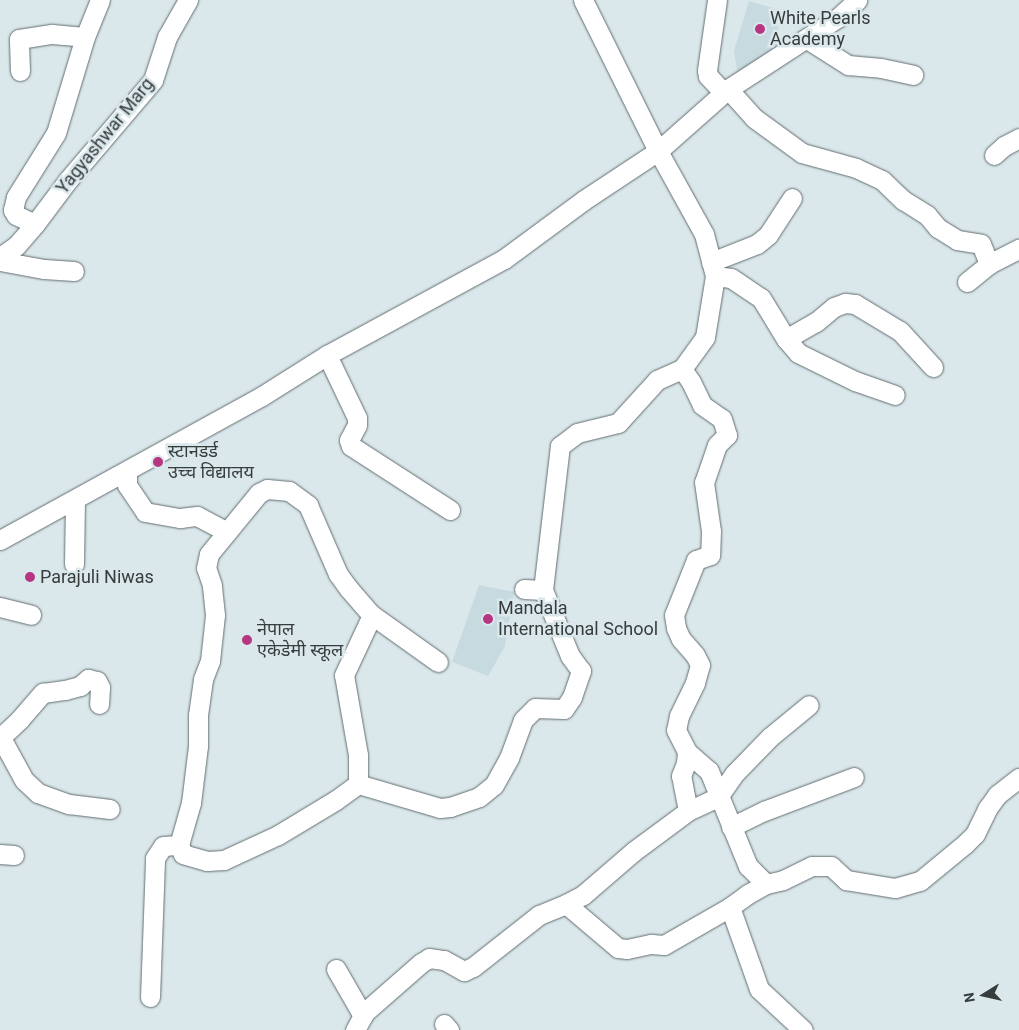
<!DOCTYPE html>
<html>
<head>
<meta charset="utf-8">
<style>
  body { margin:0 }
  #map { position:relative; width:1019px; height:1030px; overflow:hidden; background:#dae7eb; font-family:Roboto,"Noto Sans Devanagari",sans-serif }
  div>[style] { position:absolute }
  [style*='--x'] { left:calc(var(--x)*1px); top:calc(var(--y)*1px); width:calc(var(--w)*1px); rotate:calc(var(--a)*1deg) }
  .built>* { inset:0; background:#c6dae0 }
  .roads { filter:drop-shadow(0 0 1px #626d70) drop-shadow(0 0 1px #626d70) }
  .minor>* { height:19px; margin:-9.5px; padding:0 9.5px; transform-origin:9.5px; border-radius:9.5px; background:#fff }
  .dots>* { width:14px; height:14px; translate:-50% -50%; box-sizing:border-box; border:2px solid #dae7eb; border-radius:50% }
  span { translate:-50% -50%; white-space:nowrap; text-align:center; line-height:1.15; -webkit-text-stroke:5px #dae7eb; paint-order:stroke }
  .poi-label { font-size:18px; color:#373c3d }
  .left { translate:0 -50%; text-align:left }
  .street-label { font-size:18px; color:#373c3d }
  .north { position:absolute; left:959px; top:970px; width:50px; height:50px; -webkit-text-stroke:4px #dae7eb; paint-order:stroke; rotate:260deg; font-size:14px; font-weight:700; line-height:20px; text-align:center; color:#373c3d }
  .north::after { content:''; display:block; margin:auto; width:18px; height:22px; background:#373c3d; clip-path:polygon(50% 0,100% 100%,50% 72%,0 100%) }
</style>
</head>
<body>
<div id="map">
  <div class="built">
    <i style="clip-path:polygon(749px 1px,776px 9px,781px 49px,738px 76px,734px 51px)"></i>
    <i style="clip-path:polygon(479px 585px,514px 592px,505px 646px,488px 676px,452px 662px)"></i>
  </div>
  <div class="roads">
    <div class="minor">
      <i style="--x:583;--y:0;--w:169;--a:63.6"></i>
      <i style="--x:658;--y:151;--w:95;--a:61"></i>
      <i style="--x:704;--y:234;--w:43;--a:75.3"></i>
      <i style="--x:715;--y:276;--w:16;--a:7"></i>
      <i style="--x:731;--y:278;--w:36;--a:34"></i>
      <i style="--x:761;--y:298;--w:48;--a:58.6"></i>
      <i style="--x:786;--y:339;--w:18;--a:49"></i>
      <i style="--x:798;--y:353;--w:64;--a:26.2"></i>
      <i style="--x:855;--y:381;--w:42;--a:19.3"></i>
      <i style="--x:717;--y:0;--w:71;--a:98.1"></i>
      <i style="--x:707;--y:70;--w:6;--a:81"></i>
      <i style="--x:708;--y:76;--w:23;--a:47"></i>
      <i style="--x:807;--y:39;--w:49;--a:32.4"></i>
      <i style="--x:848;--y:65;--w:33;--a:5"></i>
      <i style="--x:881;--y:68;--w:33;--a:12"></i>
      <i style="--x:20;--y:71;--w:32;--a:-92"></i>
      <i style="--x:19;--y:39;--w:33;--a:-9"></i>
      <i style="--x:52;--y:34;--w:33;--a:5"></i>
      <i style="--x:728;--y:89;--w:39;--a:48"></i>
      <i style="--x:754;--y:118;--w:59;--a:36.1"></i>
      <i style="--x:802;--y:153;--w:56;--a:15.5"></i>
      <i style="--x:856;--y:168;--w:29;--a:25"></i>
      <i style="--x:882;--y:180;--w:29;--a:44"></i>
      <i style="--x:903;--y:200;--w:28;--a:32"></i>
      <i style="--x:927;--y:215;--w:17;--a:50"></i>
      <i style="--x:938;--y:228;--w:22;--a:32"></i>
      <i style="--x:957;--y:240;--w:24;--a:9"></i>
      <i style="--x:981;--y:244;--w:22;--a:68"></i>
      <i style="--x:994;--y:155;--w:13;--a:-42"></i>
      <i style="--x:1004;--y:146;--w:17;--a:-28"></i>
      <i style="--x:35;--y:224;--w:21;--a:-155"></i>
      <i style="--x:16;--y:215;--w:6;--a:-121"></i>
      <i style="--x:13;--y:210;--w:13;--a:-77"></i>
      <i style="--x:16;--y:197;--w:75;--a:-58"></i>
      <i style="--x:56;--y:133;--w:100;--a:-73.2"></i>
      <i style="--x:85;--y:37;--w:40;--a:-68"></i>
      <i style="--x:0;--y:257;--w:19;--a:-35"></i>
      <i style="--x:16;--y:246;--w:29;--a:-49"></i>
      <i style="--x:35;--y:224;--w:55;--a:-53.1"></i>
      <i style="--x:68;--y:180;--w:131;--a:-49.6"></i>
      <i style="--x:153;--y:80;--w:45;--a:-72"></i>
      <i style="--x:167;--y:37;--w:43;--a:-60.4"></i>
      <i style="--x:0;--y:261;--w:45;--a:10.3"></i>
      <i style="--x:44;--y:269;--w:30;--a:4"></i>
      <i style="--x:711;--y:262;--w:49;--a:-21.4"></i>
      <i style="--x:757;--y:244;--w:14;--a:-39"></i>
      <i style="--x:768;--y:235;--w:44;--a:-57"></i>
      <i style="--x:967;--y:282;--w:28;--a:-39"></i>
      <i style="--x:989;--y:264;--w:34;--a:-27"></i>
      <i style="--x:786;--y:339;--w:34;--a:-30"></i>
      <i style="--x:816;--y:322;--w:23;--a:-40"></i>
      <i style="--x:834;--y:307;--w:12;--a:-20"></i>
      <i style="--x:845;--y:303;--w:10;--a:6"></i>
      <i style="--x:855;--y:304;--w:52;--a:31"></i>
      <i style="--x:900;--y:331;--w:49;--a:47.5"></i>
      <i style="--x:327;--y:355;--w:70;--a:64.5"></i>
      <i style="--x:357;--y:418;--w:7;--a:90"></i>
      <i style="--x:357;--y:425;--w:17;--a:118"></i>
      <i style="--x:349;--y:440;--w:6;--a:72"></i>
      <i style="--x:351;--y:446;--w:118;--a:32.9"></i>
      <i style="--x:682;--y:369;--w:16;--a:55"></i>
      <i style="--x:691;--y:382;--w:25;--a:64"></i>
      <i style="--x:702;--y:405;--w:24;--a:35"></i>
      <i style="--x:722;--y:419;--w:17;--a:73"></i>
      <i style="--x:727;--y:435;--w:14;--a:135"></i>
      <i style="--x:717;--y:445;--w:39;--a:109"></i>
      <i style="--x:704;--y:482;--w:49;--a:81.9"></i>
      <i style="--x:711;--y:531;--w:24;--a:92"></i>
      <i style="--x:710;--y:555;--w:15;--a:160"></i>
      <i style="--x:696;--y:560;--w:59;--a:111.8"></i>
      <i style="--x:674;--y:615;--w:13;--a:81"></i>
      <i style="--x:676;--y:628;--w:12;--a:66"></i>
      <i style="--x:681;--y:639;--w:21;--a:49"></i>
      <i style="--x:695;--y:655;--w:11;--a:63"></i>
      <i style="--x:700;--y:665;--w:19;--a:106"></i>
      <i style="--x:695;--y:683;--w:37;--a:116"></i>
      <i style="--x:679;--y:716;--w:14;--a:102"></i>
      <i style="--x:676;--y:730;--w:25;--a:63"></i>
      <i style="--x:687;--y:752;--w:29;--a:41"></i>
      <i style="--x:709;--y:771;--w:103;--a:67.7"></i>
      <i style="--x:748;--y:866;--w:25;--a:45"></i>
      <i style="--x:766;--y:884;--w:17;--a:-13"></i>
      <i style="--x:783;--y:880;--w:32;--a:-26"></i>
      <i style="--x:812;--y:866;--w:19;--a:0"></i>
      <i style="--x:831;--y:866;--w:21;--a:43"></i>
      <i style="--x:846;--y:880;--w:50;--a:9.3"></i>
      <i style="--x:895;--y:888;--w:26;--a:-16"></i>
      <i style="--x:920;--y:881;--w:58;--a:-39.4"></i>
      <i style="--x:965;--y:844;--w:14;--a:-45"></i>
      <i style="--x:975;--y:834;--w:28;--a:-64"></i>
      <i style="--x:987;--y:809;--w:17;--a:-54"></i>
      <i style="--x:997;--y:795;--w:28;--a:-38"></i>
      <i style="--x:127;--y:471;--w:14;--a:90"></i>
      <i style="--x:127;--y:485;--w:32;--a:56"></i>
      <i style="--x:145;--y:512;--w:36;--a:10"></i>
      <i style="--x:180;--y:518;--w:17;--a:-7"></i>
      <i style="--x:197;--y:516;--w:34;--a:28"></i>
      <i style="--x:0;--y:540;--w:299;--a:-28.8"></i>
      <i style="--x:262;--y:396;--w:77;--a:-32.2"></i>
      <i style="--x:327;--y:355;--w:201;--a:-28.5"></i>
      <i style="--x:504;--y:259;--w:99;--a:-36.4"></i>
      <i style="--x:584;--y:200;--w:89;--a:-33.5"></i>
      <i style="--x:658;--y:151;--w:94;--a:-41.5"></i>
      <i style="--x:728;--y:89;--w:132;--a:-33"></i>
      <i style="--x:839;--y:17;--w:25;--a:-43"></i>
      <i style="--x:74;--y:564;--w:64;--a:-89.1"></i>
      <i style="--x:543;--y:590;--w:145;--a:-83.3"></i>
      <i style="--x:560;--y:446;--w:21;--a:-37"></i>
      <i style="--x:577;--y:433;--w:42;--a:-13.7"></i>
      <i style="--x:618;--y:423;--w:58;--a:-47.8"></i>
      <i style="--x:657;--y:380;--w:27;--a:-24"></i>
      <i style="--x:682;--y:369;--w:39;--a:-54"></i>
      <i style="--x:705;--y:337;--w:62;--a:-80.7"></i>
      <i style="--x:0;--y:607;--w:32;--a:14"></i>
      <i style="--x:0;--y:736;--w:50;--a:61.4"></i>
      <i style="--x:24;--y:780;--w:19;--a:43"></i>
      <i style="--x:38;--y:793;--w:33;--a:20"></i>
      <i style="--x:69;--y:804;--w:41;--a:7"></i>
      <i style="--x:1;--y:737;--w:26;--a:-43"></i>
      <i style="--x:20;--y:719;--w:35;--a:-49"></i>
      <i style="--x:43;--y:693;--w:22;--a:-8"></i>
      <i style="--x:65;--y:690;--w:16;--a:-15"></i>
      <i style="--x:80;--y:686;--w:11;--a:-41"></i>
      <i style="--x:88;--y:679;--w:9;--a:13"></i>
      <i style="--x:97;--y:681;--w:7;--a:63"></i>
      <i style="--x:100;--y:687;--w:17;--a:93"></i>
      <i style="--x:358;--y:784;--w:27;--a:144"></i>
      <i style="--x:336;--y:800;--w:68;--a:148.9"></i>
      <i style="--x:278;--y:835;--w:60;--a:155.2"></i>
      <i style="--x:224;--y:860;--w:17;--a:177"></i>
      <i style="--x:207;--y:861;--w:25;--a:-164"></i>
      <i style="--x:183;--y:854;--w:10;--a:-114"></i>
      <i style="--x:179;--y:845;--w:44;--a:-74.1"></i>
      <i style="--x:191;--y:803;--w:57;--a:-83"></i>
      <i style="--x:198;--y:746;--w:31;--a:-90"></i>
      <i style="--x:198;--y:715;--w:36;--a:-82"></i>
      <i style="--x:203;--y:679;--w:19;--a:-69"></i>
      <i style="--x:210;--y:661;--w:46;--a:-83.8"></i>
      <i style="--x:215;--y:615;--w:30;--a:-96"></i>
      <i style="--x:212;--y:585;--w:18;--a:-109"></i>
      <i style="--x:206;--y:568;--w:14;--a:-78"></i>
      <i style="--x:209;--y:554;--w:79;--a:-50.7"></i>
      <i style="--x:259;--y:493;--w:9;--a:-27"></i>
      <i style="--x:267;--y:489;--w:22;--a:5"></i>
      <i style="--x:289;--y:491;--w:24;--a:36"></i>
      <i style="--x:308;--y:505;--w:75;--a:66.5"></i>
      <i style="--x:338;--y:574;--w:19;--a:54"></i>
      <i style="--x:349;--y:589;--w:35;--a:49"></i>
      <i style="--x:372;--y:615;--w:81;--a:35.5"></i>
      <i style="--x:358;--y:784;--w:85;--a:16.3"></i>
      <i style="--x:440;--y:808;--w:10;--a:-6"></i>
      <i style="--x:450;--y:807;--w:31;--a:-19"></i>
      <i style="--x:479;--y:797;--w:19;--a:-39"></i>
      <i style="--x:494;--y:785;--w:31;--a:-61"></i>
      <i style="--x:509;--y:758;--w:40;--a:-69.8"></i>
      <i style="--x:523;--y:720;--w:17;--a:-45"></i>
      <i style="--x:535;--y:708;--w:29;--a:2"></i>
      <i style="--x:564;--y:709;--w:14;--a:-56"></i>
      <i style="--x:572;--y:697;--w:28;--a:-71"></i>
      <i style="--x:581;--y:671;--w:19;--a:-126"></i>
      <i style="--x:570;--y:656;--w:71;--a:-112.2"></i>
      <i style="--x:543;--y:590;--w:19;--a:-177"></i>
      <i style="--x:358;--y:784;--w:29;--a:-90"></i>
      <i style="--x:358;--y:755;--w:81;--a:-99.9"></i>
      <i style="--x:344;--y:675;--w:66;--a:-65"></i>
      <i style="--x:688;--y:811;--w:33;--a:-25"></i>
      <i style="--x:718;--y:797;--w:29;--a:-55"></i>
      <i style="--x:735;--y:773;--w:50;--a:-45.8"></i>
      <i style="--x:770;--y:737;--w:50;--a:-39.4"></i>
      <i style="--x:731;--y:827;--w:37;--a:-26"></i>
      <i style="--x:764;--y:811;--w:96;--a:-20.7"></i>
      <i style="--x:0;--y:854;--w:14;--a:4"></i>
      <i style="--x:766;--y:884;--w:21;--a:151"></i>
      <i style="--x:748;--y:894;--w:22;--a:144"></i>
      <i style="--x:730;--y:907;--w:87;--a:70.5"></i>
      <i style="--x:759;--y:989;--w:60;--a:43"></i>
      <i style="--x:566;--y:904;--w:19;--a:-28"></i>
      <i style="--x:583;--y:895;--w:67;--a:-40.8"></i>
      <i style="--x:634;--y:851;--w:67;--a:-36.5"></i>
      <i style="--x:688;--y:811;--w:36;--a:-101"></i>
      <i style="--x:681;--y:776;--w:14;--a:-69"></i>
      <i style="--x:686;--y:763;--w:11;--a:-85"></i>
      <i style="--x:336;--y:969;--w:54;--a:60.1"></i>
      <i style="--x:150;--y:997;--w:139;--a:-87.9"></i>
      <i style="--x:155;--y:858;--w:14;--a:-56"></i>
      <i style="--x:163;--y:846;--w:16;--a:-4"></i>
      <i style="--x:444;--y:1024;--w:8;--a:50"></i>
      <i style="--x:355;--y:1030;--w:21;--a:-61"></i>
      <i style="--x:365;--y:1012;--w:74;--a:-41.2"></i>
      <i style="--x:421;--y:963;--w:9;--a:-32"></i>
      <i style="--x:429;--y:958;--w:15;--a:8"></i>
      <i style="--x:444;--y:960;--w:23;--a:29"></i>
      <i style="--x:464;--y:971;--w:10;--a:-24"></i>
      <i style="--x:473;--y:967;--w:84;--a:-38.2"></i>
      <i style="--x:539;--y:915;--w:29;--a:-22"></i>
      <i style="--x:566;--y:904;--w:68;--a:40.2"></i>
      <i style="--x:618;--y:948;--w:9;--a:6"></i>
      <i style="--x:627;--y:949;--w:25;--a:-12"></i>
      <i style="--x:651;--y:944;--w:13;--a:4"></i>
      <i style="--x:664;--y:945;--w:76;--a:-29.9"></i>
    </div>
  </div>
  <div class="dots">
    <i style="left:760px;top:29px;background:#b73682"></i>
    <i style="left:158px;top:462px;background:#b73682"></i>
    <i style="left:30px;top:577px;background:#b73682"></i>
    <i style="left:488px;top:619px;background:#b73682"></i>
    <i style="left:247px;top:640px;background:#b73682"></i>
  </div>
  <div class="poi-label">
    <span class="left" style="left:770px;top:29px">White Pearls<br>Academy</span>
    <span class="left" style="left:168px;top:462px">स्टानडर्ड<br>उच्च विद्यालय</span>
    <span class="left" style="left:40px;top:577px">Parajuli Niwas</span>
    <span class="left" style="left:498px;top:619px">Mandala<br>International School</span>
    <span class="left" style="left:257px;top:640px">नेपाल<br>एकेडेमी स्कूल</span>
  </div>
  <div class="street-label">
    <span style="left:105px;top:136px;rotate:-51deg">Yagyashwar Marg</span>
  </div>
  <div class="north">N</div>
</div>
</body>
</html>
